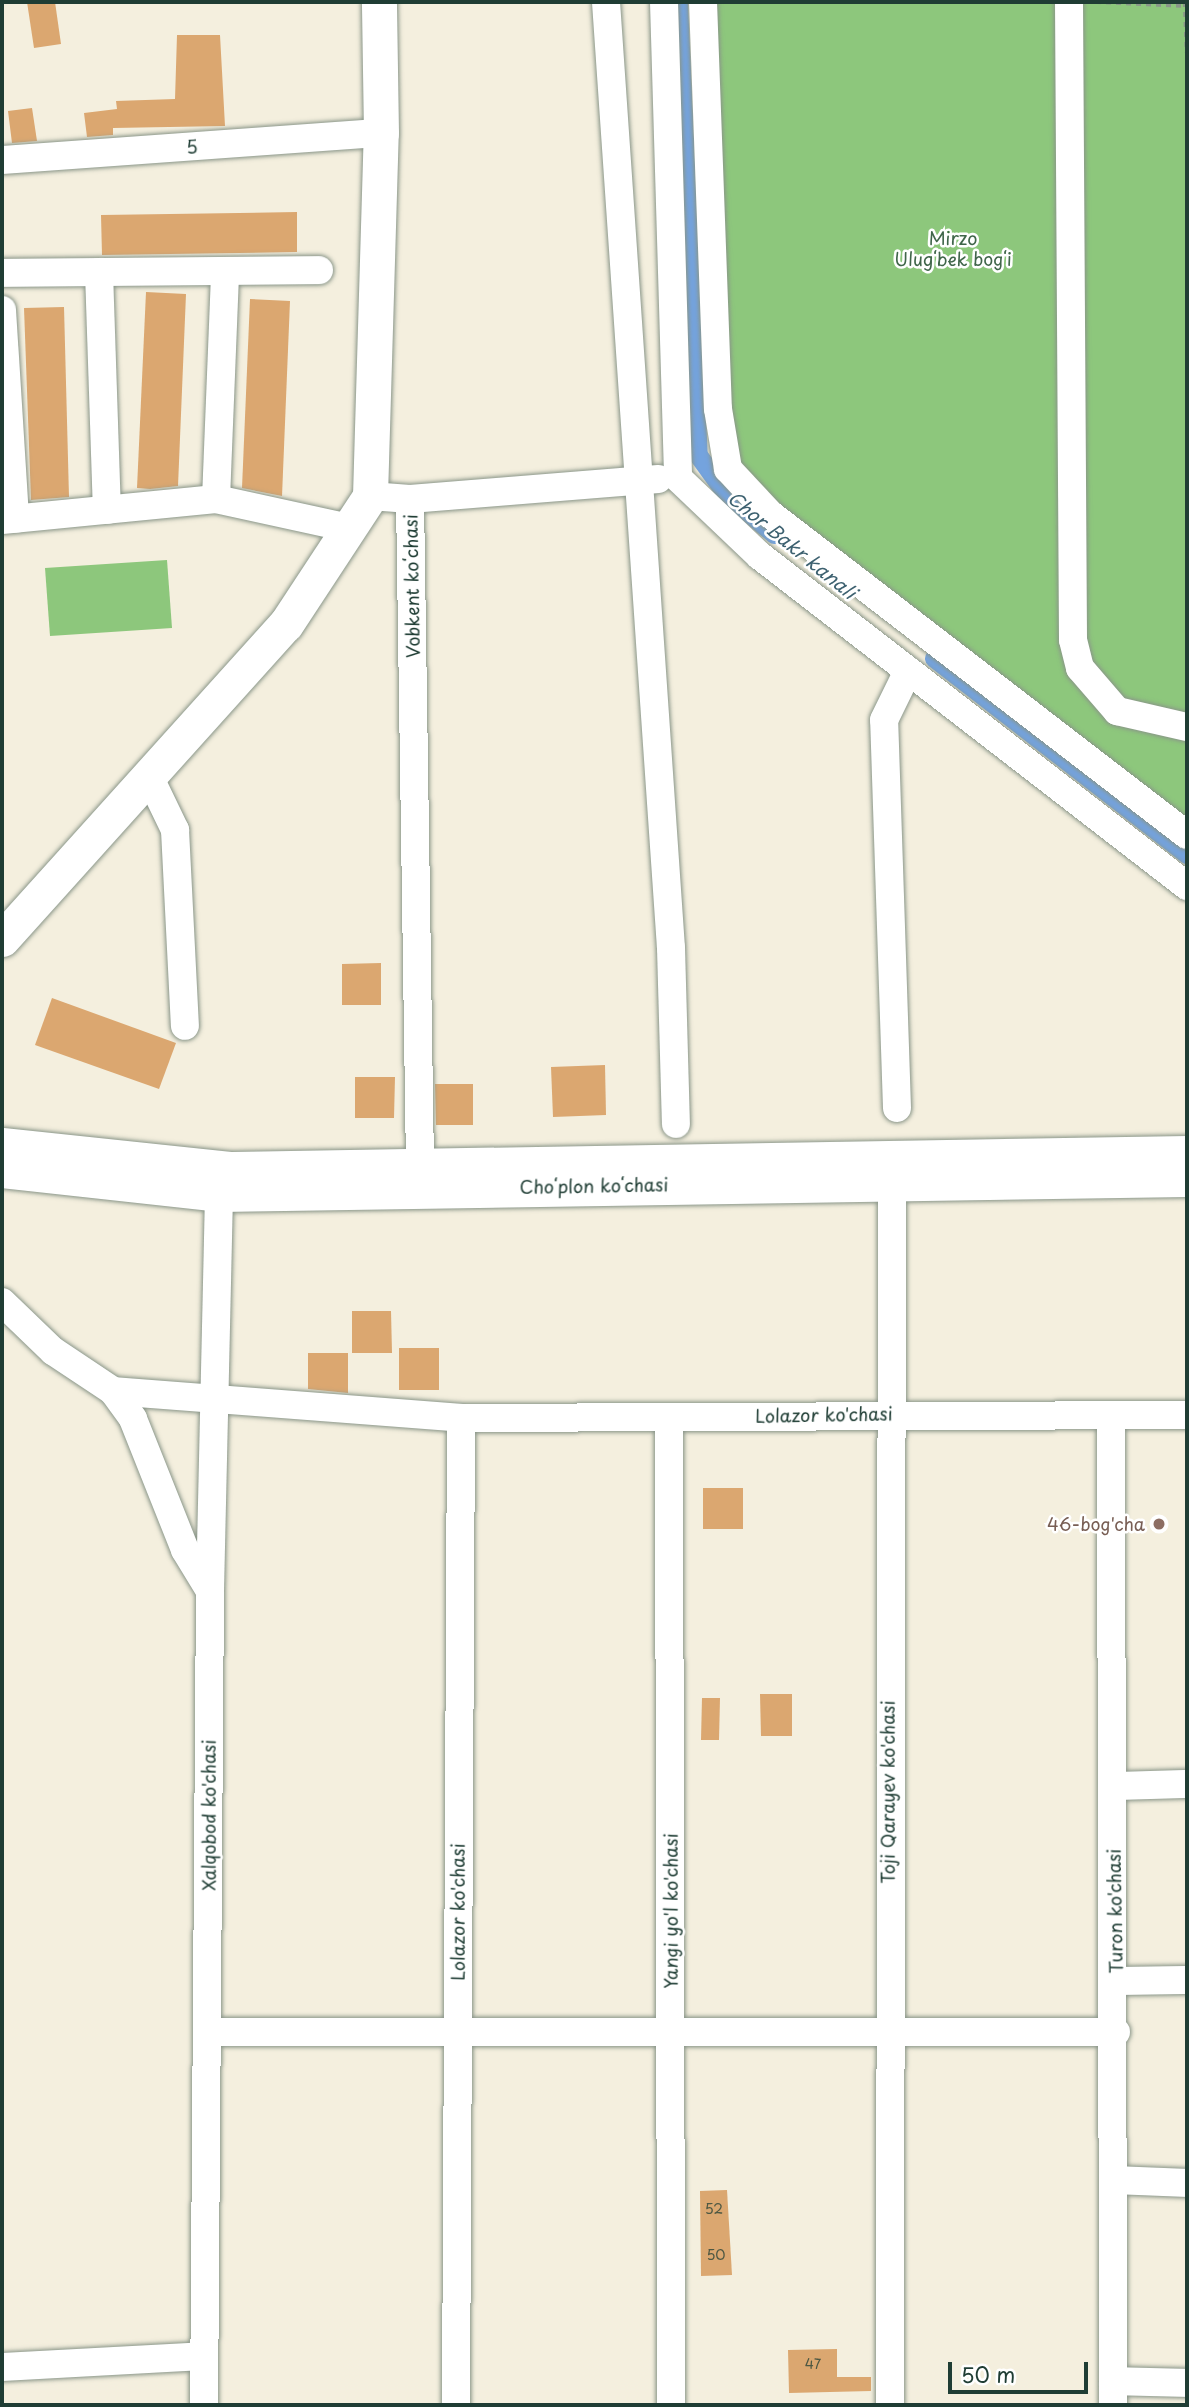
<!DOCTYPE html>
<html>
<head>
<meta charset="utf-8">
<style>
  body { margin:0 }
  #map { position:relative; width:1189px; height:2407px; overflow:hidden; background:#f4efde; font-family:"Playpen Sans",sans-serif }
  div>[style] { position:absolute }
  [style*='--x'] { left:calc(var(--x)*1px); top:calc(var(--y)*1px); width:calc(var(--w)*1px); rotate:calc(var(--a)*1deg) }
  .green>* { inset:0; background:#8dc77c }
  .canal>* { height:19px; margin:-9.5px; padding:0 9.5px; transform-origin:9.5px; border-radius:9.5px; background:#74a3de }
  .building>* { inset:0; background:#dba770 }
  .path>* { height:3.5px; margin-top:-1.75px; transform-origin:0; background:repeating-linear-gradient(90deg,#8a9689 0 5px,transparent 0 10px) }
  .roads { filter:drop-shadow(0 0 2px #8a9689) drop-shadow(0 0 2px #8a9689) }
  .minor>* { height:28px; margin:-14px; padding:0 14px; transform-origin:14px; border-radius:14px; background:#fff }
  .major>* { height:35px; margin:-17.5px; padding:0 17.5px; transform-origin:17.5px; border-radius:17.5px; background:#fff }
  .dots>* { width:19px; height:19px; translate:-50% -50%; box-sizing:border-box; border:4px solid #fff; border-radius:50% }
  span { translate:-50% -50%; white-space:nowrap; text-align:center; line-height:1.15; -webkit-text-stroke:5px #fff; paint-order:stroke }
  .number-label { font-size:14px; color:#4e5843 }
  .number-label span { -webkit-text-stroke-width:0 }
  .street-label { font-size:18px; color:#1f3d34 }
  .park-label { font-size:18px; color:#40664a }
  .education-label { font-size:18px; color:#785e54 }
  .right { translate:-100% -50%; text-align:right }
  .water-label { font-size:19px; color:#3d6170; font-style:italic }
  .frame { position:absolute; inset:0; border:4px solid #1f3d34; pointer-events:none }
  .scale { position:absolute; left:948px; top:2362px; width:140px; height:32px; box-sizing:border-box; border:4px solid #1f3d34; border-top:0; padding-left:9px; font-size:21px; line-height:24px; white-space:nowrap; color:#1f3d34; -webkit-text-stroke:5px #fff; paint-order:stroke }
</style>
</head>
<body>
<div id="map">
  <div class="green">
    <i style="clip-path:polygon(707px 2px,1187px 2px,1187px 827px,796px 526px,727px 454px)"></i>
    <i style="clip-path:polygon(167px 560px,172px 628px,50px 636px,45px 568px)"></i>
  </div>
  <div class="canal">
    <i style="--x:678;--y:2;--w:453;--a:87.5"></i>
    <i style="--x:698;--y:455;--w:49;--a:54.1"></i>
    <i style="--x:727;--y:495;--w:61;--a:39.7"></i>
    <i style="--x:934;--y:658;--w:320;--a:37.8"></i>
  </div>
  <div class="building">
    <i style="clip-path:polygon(27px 2px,55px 2px,61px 44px,34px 48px)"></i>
    <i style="clip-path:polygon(177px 35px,220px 35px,225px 126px,113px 128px,113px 135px,87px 137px,84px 113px,117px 109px,116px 101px,175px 99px)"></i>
    <i style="clip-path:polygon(32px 108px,37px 141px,12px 143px,8px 111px)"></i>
    <i style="clip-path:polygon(297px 212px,297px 252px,102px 255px,101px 215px)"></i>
    <i style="clip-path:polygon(146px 292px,186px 294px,178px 486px,150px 489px,137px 488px)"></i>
    <i style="clip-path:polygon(250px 299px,290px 301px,282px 496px,242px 488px)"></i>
    <i style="clip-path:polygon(64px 307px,69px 497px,31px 500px,24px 308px)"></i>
    <i style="clip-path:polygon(381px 963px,381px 1005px,342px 1005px,342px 964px)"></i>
    <i style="clip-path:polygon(52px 998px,176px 1043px,159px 1089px,35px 1045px)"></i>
    <i style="clip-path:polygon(605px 1065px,606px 1115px,553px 1117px,551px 1067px)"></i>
    <i style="clip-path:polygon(355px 1077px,395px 1077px,394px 1118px,355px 1118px)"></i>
    <i style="clip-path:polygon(435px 1084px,473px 1084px,473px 1125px,436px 1125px)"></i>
    <i style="clip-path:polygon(352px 1311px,391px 1311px,392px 1353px,352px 1353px)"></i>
    <i style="clip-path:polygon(399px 1348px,439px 1348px,439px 1390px,399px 1390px)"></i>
    <i style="clip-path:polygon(308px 1353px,348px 1353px,348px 1393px,308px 1389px)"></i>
    <i style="clip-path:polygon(703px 1488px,743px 1488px,743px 1529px,703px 1529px)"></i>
    <i style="clip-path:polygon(760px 1694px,792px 1694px,792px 1736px,761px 1736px)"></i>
    <i style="clip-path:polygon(702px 1698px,720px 1698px,719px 1740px,701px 1740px)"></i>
    <i style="clip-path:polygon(727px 2190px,732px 2275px,701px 2276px,700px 2191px)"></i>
    <i style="clip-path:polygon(837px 2349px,837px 2377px,871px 2377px,871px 2391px,789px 2393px,788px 2350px)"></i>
  </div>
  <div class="path">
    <i style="--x:1096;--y:2;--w:91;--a:2.5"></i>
    <i style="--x:1185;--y:2;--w:51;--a:87.8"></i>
  </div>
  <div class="roads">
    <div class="minor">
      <i style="--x:606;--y:2;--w:948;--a:86.07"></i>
      <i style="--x:671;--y:948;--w:176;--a:88.4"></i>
      <i style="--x:664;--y:2;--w:476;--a:88.3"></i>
      <i style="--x:678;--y:478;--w:113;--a:43.6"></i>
      <i style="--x:760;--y:556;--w:540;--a:37.7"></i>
      <i style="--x:703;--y:2;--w:407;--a:87.9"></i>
      <i style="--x:718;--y:409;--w:61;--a:80.5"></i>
      <i style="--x:728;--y:469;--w:62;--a:47"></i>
      <i style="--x:770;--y:514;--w:526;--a:37.59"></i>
      <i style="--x:1069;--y:2;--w:638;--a:89.64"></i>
      <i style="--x:1073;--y:640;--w:29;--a:76"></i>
      <i style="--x:1080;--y:668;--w:57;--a:49.3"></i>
      <i style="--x:1117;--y:711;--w:72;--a:12.9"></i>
      <i style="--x:2;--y:160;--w:380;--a:-4.1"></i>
      <i style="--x:99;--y:272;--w:238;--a:88.1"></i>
      <i style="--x:2;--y:273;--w:317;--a:-0.5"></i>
      <i style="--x:2;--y:310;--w:209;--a:86.4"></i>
      <i style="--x:370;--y:496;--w:40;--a:4.3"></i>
      <i style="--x:410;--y:499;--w:249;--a:-4.6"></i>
      <i style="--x:216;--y:499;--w:228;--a:-87.7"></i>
      <i style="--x:410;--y:499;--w:666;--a:89.14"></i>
      <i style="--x:2;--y:520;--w:215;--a:-5.6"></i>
      <i style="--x:216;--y:499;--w:136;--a:12.3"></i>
      <i style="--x:150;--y:778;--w:58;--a:64.3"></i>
      <i style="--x:175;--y:830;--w:196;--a:87.1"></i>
      <i style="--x:897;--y:1108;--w:388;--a:-91.9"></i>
      <i style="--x:884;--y:720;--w:55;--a:-63.9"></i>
      <i style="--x:2;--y:1302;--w:71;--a:43.9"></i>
      <i style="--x:53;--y:1351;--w:72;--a:33.7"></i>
      <i style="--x:113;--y:1391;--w:34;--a:54"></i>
      <i style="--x:133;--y:1419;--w:141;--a:68.3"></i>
      <i style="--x:185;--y:1550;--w:48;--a:58.6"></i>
      <i style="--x:210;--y:1591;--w:814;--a:90.42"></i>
      <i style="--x:113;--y:1391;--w:349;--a:4.4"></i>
      <i style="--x:461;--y:1418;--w:726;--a:-0.24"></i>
      <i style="--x:1111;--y:1416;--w:989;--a:89.88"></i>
      <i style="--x:669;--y:1417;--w:988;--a:89.88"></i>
      <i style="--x:210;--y:1591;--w:397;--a:-88.7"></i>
      <i style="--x:1114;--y:1786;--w:73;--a:-1.6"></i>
      <i style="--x:1116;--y:1981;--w:71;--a:-0.8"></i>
      <i style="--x:208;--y:2032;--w:908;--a:0"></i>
      <i style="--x:1115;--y:2180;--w:72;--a:2.4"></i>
      <i style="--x:2;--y:2367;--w:201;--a:-3.1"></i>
      <i style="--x:1113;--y:2381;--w:74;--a:1.5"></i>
      <i style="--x:456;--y:2405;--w:987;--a:-89.71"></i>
      <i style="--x:890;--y:2405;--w:1226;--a:-89.91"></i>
    </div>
    <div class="major">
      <i style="--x:2;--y:939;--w:424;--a:-48"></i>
      <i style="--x:286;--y:624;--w:153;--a:-56.7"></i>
      <i style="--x:370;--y:496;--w:363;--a:-88.3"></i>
      <i style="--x:381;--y:133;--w:131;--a:-90.9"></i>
      <i style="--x:2;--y:1145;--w:231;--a:6"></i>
      <i style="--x:232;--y:1169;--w:955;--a:-0.96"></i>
      <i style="--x:2;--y:1170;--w:218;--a:6.3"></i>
      <i style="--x:219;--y:1194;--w:968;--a:-0.89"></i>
    </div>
  </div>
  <div class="dots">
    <i style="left:1159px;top:1524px;background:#8d6e63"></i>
  </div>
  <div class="number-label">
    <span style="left:714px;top:2209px">52</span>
    <span style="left:716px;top:2255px">50</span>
    <span style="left:813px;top:2364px">47</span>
  </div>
  <div class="street-label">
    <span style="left:192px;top:147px;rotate:-2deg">5</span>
    <span style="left:412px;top:586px;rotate:-91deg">Vobkent koʻchasi</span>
    <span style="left:594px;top:1186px;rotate:-1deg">Choʻplon koʻchasi</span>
    <span style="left:824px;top:1415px;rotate:-1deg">Lolazor ko'chasi</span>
    <span style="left:888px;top:1792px;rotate:-90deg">Toji Qarayev ko'chasi</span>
    <span style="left:209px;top:1815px;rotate:-90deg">Xalqobod ko'chasi</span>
    <span style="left:671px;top:1911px;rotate:-90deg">Yangi yo'l ko'chasi</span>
    <span style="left:1115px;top:1911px;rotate:-91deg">Turon ko'chasi</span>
    <span style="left:458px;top:1912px;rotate:-90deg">Lolazor ko'chasi</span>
  </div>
  <div class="park-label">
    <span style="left:953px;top:249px">Mirzo<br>Ulugʻbek bogʻi</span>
  </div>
  <div class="education-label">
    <span class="right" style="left:1145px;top:1524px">46-bog'cha</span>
  </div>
  <div class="water-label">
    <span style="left:792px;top:545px;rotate:39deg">Chor Bakr kanali</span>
  </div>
  <div class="frame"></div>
  <div class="scale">50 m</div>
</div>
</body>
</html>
